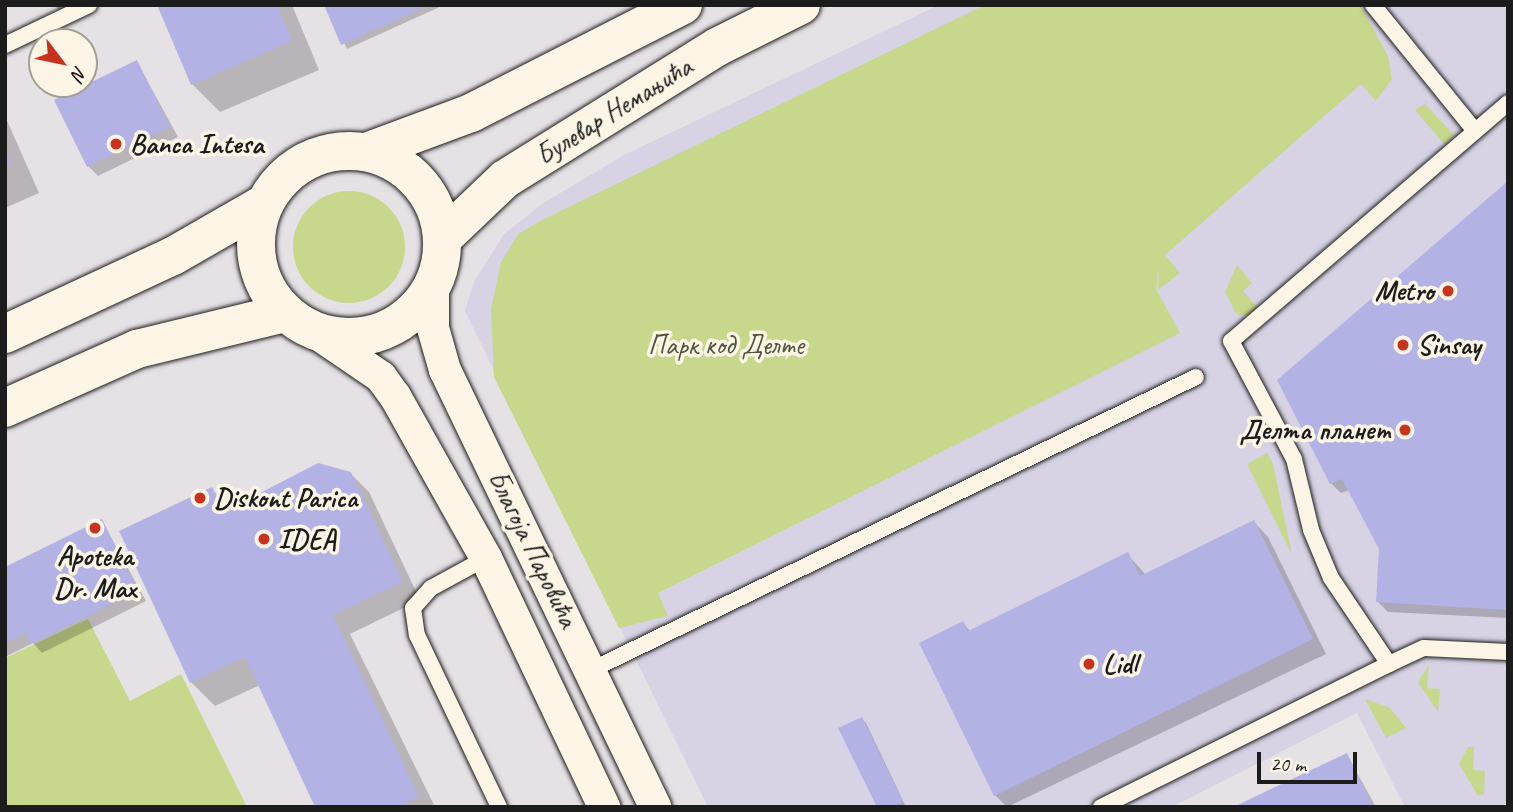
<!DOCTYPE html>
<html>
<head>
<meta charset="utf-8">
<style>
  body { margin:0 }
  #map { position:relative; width:1513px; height:812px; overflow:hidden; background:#e6e1e5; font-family:Caveat,sans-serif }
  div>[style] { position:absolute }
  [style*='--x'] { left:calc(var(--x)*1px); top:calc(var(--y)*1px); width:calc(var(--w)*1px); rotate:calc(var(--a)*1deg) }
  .built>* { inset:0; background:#d7d3e5 }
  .green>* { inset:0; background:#c7d78c }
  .round { border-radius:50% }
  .shadow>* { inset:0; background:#0003 }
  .building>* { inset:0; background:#b3b2e4 }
  .roads { filter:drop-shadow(0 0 2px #1c1c1c) drop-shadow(0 0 2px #1c1c1c) }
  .lane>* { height:16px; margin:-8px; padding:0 8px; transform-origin:8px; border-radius:8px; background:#fcf5e5 }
  .street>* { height:32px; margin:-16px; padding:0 16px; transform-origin:16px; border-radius:16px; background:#fcf5e5 }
  .secondary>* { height:38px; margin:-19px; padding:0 19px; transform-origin:19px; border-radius:19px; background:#fcf5e5 }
  .secondary>.ring { margin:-19px; padding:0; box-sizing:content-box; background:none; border:38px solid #fcf5e5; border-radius:50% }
  .dots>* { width:19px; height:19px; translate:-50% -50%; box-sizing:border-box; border:4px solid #fcf5e5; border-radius:50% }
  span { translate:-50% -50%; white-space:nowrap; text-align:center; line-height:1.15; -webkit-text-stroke:7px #fcf5e5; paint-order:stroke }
  .street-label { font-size:28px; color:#1c1c1c }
  .poi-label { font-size:28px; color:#1c1c1c; font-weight:700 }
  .left { translate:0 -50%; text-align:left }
  .right { translate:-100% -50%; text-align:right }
  .park-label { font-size:28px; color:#4f543e }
  .frame { position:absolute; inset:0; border:7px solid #1c1c1c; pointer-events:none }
  .north { position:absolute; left:28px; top:28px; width:70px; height:70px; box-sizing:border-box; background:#fcf5e5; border:2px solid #a29e95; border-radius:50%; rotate:122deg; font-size:19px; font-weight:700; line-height:28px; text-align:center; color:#1c1c1c }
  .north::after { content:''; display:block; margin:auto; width:24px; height:32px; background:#c8321e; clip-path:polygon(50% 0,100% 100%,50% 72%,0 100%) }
  .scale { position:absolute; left:1257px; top:752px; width:100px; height:32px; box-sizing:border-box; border:4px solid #1c1c1c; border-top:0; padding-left:9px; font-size:21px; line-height:24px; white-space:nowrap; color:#1c1c1c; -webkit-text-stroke:5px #fcf5e5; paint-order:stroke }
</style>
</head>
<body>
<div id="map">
  <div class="built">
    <i style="clip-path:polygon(939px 5px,1508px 5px,1508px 807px,1405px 807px,1357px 713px,1172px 807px,708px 807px,465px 311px,474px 282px,504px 234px,542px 204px,624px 155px)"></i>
  </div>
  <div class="green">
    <i style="clip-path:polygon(985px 5px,1360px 5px,1388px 56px,1392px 79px,1376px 101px,1361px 84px,1165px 255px,1180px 273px,1158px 290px,1159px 269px,1156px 289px,1180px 333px,658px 593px,668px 616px,619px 628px,494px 377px,491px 309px,501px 262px,518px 234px,544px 219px)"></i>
    <i style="clip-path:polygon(1425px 104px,1454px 135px,1445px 145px,1415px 110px)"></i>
    <i class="round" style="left:293px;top:191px;width:112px;height:112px"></i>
    <i style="clip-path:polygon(1237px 265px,1252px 283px,1243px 291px,1258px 308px,1250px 316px,1236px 314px,1225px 292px)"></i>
    <i style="clip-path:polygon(1267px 453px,1273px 464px,1292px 555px,1247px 464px)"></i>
    <i style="clip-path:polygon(88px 619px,130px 701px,181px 674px,247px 807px,5px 807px,5px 658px)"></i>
    <i style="clip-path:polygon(1429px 665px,1427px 688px,1440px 689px,1438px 712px,1418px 682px)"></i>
    <i style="clip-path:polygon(1365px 699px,1390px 708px,1406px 728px,1386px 738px)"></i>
    <i style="clip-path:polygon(1468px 747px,1474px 747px,1473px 770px,1485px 771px,1484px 794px,1478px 796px,1459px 764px)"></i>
  </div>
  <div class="shadow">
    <i style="clip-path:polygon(54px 5px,81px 5px,64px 15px)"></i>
    <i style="clip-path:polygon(159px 5px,292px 5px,319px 70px,220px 112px,192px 84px)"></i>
    <i style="clip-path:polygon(326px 5px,444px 5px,347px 49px)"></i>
    <i style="clip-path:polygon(137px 62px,178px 137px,98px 176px,88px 166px)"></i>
    <i style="clip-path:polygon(5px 116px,39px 193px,5px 208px)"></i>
    <i style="clip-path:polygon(1508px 183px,1508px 618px,1388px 612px,1378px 602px,1381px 548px,1350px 490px,1341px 493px,1331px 483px)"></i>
    <i style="clip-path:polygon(350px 473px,369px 492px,420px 600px,350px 634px,435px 807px,317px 807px,260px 685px,215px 706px,191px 682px,212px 489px,230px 511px)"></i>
    <i style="clip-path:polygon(102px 521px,146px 601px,42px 653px,33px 643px,5px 657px,5px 569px)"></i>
    <i style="clip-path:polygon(1254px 522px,1268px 537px,1326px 654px,1007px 807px,995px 795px,963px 623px,971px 632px,1128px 555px,1146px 575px)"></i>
    <i style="clip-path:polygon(861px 719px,866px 723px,906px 807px,878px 807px)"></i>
    <i style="clip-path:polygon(1347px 755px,1376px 807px,1239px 807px)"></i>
  </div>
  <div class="building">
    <i style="clip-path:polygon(157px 5px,277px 5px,292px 41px,191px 85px)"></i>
    <i style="clip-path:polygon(324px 5px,430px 5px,341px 45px)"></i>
    <i style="clip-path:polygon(137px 60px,170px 127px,87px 167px,54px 100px)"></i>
    <i style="clip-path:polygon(5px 149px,12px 164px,5px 167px)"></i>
    <i style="clip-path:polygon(1508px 181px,1508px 610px,1376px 602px,1379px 549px,1342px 479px,1330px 484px,1277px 380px)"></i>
    <i style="clip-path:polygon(318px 463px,351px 472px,403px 582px,333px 615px,419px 797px,398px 807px,315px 807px,245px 657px,190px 683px,119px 531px,212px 487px,224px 512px)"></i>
    <i style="clip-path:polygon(102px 519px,138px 591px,31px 644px,25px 633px,5px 643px,5px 567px)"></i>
    <i style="clip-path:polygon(1254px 520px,1313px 639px,994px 796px,919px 643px,963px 621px,968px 631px,1128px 552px,1140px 576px)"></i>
    <i style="clip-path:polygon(862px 717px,903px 802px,893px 807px,877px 807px,838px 728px)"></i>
    <i style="clip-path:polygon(1347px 753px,1373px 807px,1234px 807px,1254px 797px)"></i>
  </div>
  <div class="roads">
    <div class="lane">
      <i style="--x:1373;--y:5;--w:162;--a:51"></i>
      <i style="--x:5;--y:45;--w:93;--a:-25.5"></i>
      <i style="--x:1508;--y:103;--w:365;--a:139.3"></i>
      <i style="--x:1231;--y:341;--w:134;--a:61.9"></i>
      <i style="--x:1294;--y:459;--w:73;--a:76.5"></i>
      <i style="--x:1311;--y:530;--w:52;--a:67.4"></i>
      <i style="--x:1331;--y:578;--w:104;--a:56"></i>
      <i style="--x:1389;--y:664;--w:38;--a:-25"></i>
      <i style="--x:1424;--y:648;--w:84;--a:2.7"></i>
      <i style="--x:486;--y:558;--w:63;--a:151.4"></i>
      <i style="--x:431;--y:588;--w:27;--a:132"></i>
      <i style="--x:413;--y:608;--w:27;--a:82"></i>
      <i style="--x:417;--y:635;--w:191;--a:64.5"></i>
      <i style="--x:591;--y:670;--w:672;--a:-25.84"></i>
      <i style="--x:1101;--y:807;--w:322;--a:-26.4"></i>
    </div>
    <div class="street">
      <i style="--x:433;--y:286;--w:42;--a:90"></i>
      <i style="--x:433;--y:328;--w:44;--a:74.1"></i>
      <i style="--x:445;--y:370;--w:485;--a:64.3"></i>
      <i style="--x:315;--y:332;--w:80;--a:34.3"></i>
      <i style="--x:381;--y:377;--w:24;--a:54"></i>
      <i style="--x:395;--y:396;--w:186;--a:60.7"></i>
      <i style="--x:486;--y:558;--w:276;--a:64.6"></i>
    </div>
    <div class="secondary">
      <i class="ring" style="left:256px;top:151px;width:148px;height:148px"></i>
      <i style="--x:366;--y:152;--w:112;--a:-20.4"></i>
      <i style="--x:471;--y:113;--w:238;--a:-27"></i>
      <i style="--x:442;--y:239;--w:87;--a:-43.6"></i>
      <i style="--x:505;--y:179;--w:250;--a:-31.9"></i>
      <i style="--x:717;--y:47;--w:94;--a:-26.6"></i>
      <i style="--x:5;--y:334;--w:185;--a:-24.9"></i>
      <i style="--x:173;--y:256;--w:106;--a:-29.9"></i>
      <i style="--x:5;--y:408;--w:145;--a:-24.1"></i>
      <i style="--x:137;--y:349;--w:152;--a:-13.7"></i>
    </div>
  </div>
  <div class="dots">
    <i style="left:116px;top:144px;background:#c8321e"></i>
    <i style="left:1448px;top:291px;background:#c8321e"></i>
    <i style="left:1403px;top:345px;background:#c8321e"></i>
    <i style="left:1405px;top:430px;background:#c8321e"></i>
    <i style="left:200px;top:498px;background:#c8321e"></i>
    <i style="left:95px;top:528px;background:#c8321e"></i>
    <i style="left:264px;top:539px;background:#c8321e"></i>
    <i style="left:1089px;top:664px;background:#c8321e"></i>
  </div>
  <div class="street-label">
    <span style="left:614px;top:111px;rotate:-32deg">Булевар Немањића</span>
    <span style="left:533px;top:549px;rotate:64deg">Благоја Паровића</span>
  </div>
  <div class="poi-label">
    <span class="left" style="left:130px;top:144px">Banca Intesa</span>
    <span class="right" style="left:1434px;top:291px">Metro</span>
    <span class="left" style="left:1417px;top:345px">Sinsay</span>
    <span class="right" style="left:1391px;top:430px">Делта планет</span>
    <span class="left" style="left:214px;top:498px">Diskont Parica</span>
    <span class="left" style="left:278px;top:539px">IDEA</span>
    <span style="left:95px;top:572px">Apoteka<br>Dr. Max</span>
    <span class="left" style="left:1103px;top:664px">Lidl</span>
  </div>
  <div class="park-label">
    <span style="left:726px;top:345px">Парк код Делте</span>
  </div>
  <div class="frame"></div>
  <div class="north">N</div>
  <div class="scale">20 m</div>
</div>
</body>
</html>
